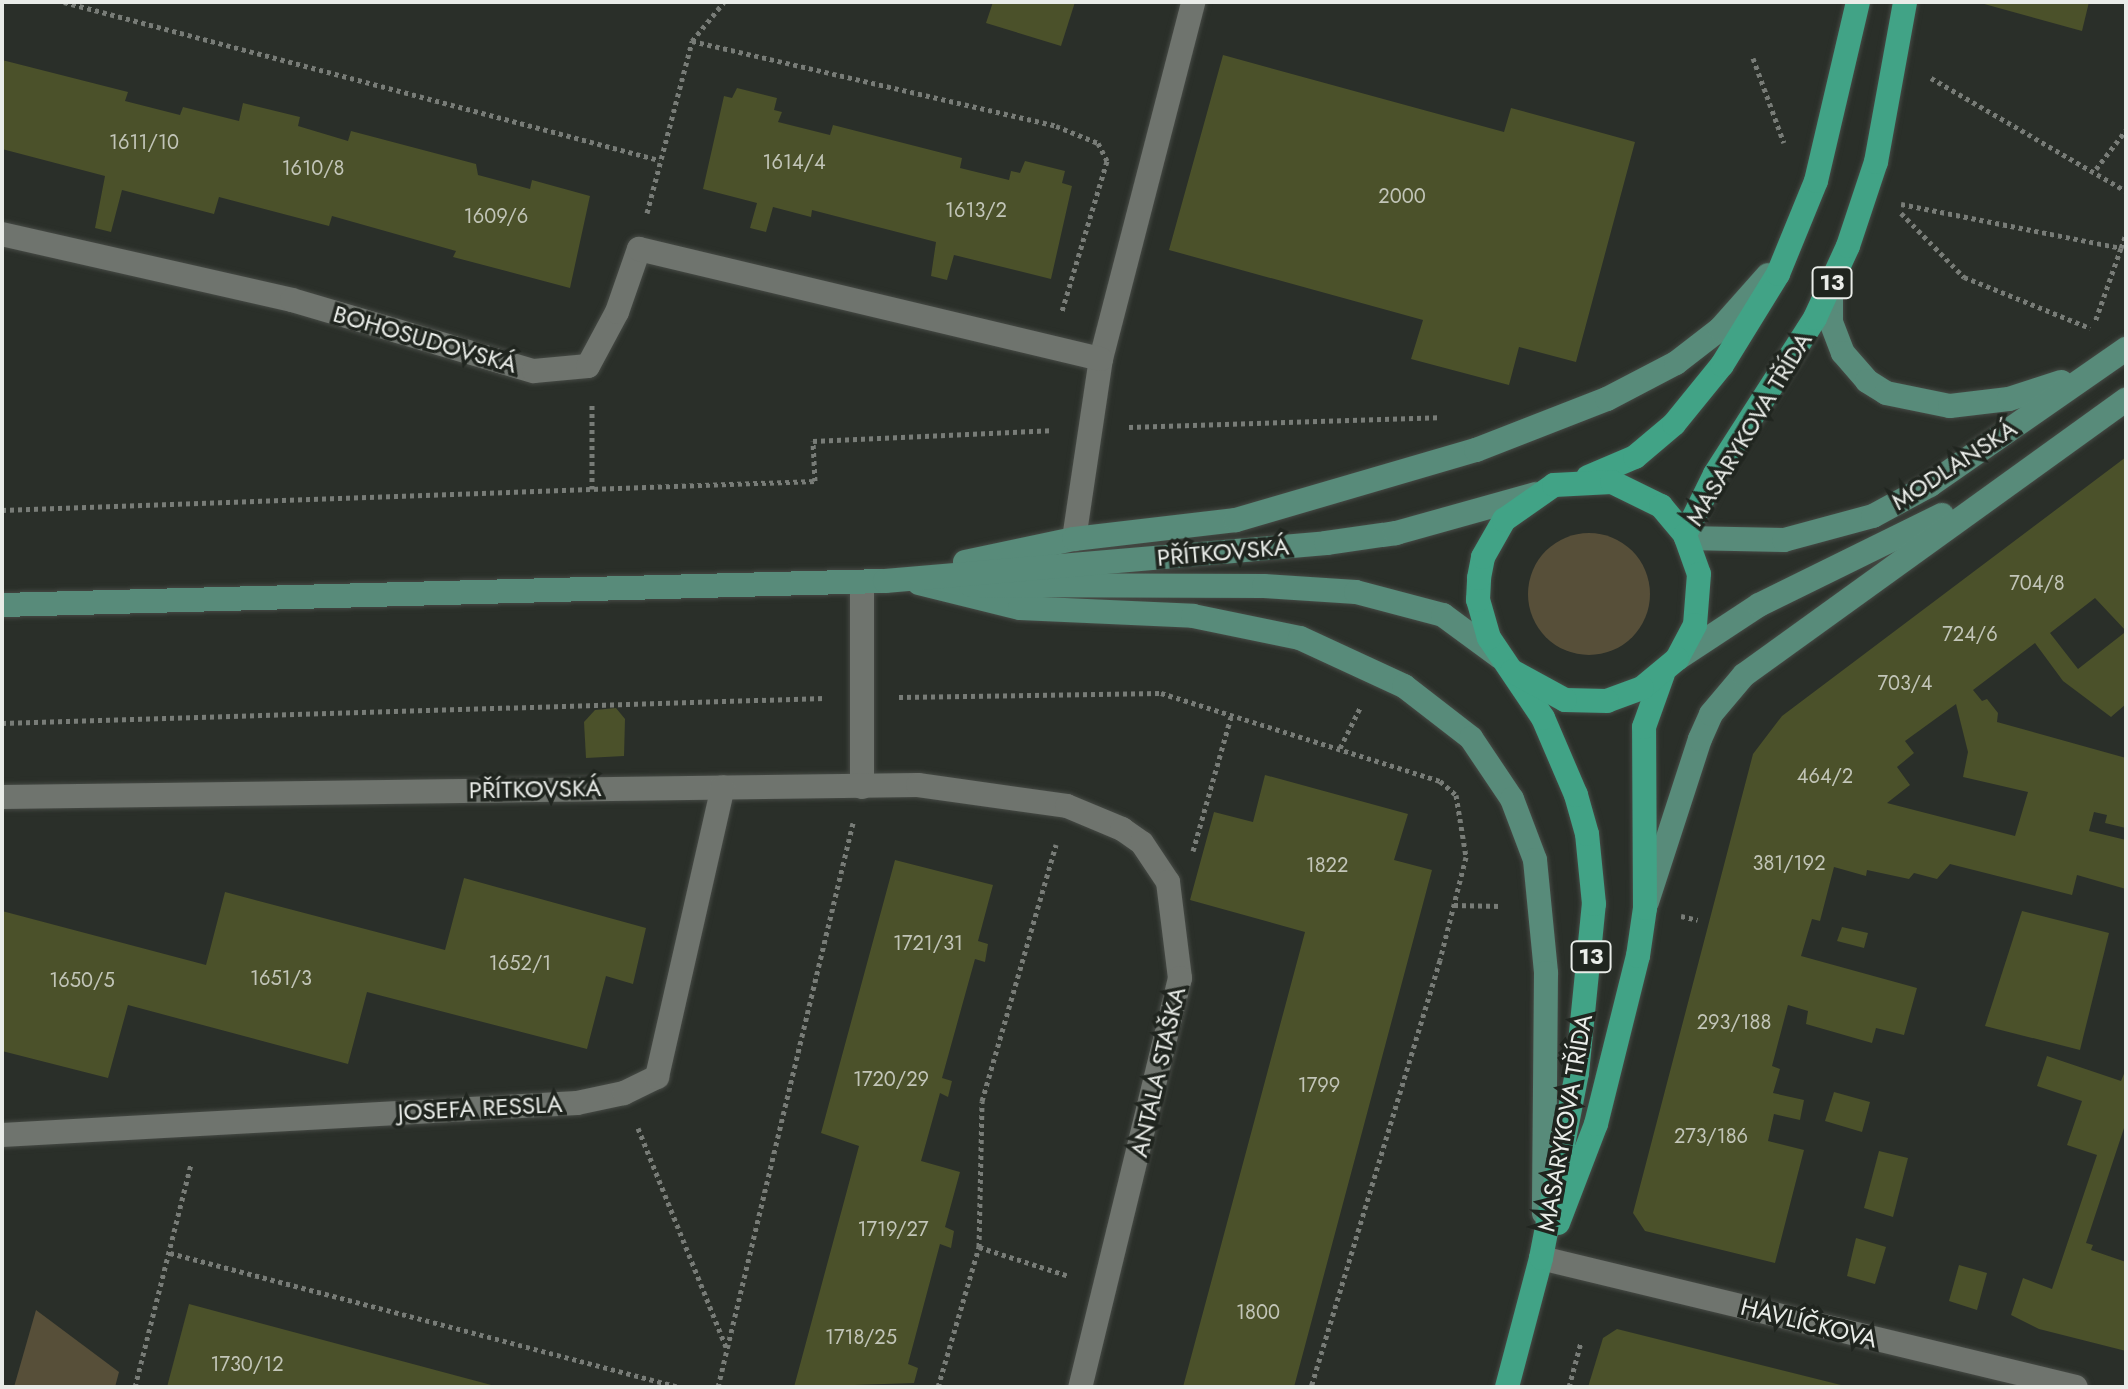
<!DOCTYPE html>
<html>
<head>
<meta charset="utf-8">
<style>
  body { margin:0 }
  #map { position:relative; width:2128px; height:1389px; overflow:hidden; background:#2a2f29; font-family:Jost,sans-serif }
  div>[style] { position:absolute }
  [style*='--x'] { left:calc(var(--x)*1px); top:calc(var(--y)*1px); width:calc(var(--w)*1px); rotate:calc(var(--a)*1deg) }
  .green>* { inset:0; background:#574f39 }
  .round { border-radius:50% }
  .building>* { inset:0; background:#4b512a }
  .path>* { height:5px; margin-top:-2.5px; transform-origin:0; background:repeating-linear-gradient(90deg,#787c77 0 4px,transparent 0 8px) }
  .roads { filter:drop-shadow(0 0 2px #464a45) drop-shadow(0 0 2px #464a45) }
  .lane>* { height:24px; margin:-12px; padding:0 12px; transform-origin:12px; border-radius:12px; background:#6f746e }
  .street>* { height:24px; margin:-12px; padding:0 12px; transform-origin:12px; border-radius:12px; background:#6f746e }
  .secondary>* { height:24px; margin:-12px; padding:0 12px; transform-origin:12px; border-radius:12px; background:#588b7a }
  .primary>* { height:24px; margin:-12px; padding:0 12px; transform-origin:12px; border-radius:12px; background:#41a386 }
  span { translate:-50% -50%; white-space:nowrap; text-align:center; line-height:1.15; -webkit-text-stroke:7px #20251f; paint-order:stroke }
  .number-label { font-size:20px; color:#c2c5b8 }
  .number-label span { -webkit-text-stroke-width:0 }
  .shield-label span { padding:2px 6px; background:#20251f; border:2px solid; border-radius:6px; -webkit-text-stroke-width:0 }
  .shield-label { font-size:22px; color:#e9ece8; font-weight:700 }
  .street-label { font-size:24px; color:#e9ece8 }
  .frame { position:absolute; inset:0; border:4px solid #e9ece8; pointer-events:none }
</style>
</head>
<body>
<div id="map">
  <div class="green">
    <i class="round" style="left:1528px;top:533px;width:122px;height:122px"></i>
    <i style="clip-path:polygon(36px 1310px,119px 1372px,115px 1387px,14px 1387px)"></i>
  </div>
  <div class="building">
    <i style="clip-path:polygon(993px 2px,1075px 2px,1061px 46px,986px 23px)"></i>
    <i style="clip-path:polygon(1977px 2px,2089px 2px,2082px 31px)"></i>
    <i style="clip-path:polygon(1223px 55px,1504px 132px,1511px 108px,1635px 142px,1576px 362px,1519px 347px,1509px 385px,1411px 359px,1423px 320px,1169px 250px)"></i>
    <i style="clip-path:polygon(2px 60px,128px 92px,125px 101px,180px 115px,183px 107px,239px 121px,243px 103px,251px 105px,300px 117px,298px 126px,348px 141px,351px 131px,476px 164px,478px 175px,530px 189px,532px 180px,590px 196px,570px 288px,453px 257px,456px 251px,332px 216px,329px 226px,219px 197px,214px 214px,122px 190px,111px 232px,95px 228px,105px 176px,2px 149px)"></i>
    <i style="clip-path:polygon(737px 88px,777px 98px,774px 110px,782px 112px,778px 122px,830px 135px,833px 125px,962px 158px,960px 168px,1009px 180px,1011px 171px,1020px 173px,1025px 161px,1065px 171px,1062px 183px,1072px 186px,1051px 279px,954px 255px,947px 280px,931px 276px,936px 242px,812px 210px,811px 217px,773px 207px,766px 232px,750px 228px,757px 203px,703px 189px,724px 96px,732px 98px)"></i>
    <i style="clip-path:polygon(evenodd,2126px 457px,2126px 631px,2095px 598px,2050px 633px,2078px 669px,2124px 633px,2126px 704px,2111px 717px,2063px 681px,2035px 643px,1973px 690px,1982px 701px,1987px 699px,1998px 713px,1997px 722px,2126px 758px,2126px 828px,2105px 823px,2107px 815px,2094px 812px,2089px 831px,2126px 840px,2126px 889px,2077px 875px,2072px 895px,1950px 864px,1937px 879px,1914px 873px,1909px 879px,1867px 870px,1866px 876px,1834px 867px,1820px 921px,1812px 919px,1801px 956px,1917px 988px,1904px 1035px,1876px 1028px,1872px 1043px,1806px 1024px,1808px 1011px,1788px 1005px,1772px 1066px,1780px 1069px,1773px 1093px,1804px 1100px,1800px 1120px,1774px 1114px,1768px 1141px,1804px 1150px,1775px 1263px,1645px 1231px,1633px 1213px,1753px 754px,1782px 716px,2126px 457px,1956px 704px,1968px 752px,1963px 777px,2028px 792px,2015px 836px,1887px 803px,1910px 785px,1897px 767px,1914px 753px,1905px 741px,1956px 704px)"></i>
    <i style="clip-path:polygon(616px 708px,625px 719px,624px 756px,586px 758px,584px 722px,595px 710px)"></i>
    <i style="clip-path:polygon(1265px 775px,1408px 814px,1394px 860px,1432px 870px,1294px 1387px,1183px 1387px,1305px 932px,1190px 900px,1214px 812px,1253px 822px)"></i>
    <i style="clip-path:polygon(895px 860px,993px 885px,978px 941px,988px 944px,985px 962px,975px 959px,942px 1078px,952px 1081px,948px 1097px,940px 1093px,921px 1161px,960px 1172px,945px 1227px,954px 1231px,951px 1248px,940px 1244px,908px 1364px,918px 1368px,914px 1383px,794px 1387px,859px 1146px,821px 1133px)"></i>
    <i style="clip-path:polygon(464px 878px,646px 928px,633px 984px,606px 976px,587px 1049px,367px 992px,348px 1064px,128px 1005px,108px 1078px,2px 1051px,2px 911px,206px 965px,225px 892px,445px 950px)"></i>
    <i style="clip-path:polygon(2022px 911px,2109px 933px,2080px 1050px,1985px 1026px)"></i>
    <i style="clip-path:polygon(1842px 927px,1868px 933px,1864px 948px,1837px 941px)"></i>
    <i style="clip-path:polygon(2047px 1056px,2121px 1081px,2126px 1069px,2126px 1122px,2086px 1243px,2093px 1245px,2091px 1250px,2126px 1262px,2126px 1351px,2039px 1329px,2011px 1315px,2023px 1278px,2052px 1289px,2097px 1155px,2067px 1145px,2082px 1101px,2037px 1086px)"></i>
    <i style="clip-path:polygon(1834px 1092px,1870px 1102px,1862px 1132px,1825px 1121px)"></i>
    <i style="clip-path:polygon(1879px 1151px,1908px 1158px,1893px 1217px,1864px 1208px)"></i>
    <i style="clip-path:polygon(1856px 1238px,1886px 1247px,1875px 1284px,1847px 1276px)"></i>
    <i style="clip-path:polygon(1959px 1265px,1987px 1273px,1977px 1310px,1949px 1301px)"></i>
    <i style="clip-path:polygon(189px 1304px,495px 1386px,495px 1387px,167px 1387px)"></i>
    <i style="clip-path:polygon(1617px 1329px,1845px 1386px,1845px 1387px,1588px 1387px,1603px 1338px)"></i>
  </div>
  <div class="path">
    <i style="--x:64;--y:2;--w:616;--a:14.87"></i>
    <i style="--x:692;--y:41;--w:50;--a:-50.6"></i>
    <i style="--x:1753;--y:58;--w:90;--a:70"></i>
    <i style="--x:1931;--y:78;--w:225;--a:30.1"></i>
    <i style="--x:2096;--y:169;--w:49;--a:-52.4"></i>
    <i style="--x:1901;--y:204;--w:224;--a:11.3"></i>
    <i style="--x:2121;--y:248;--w:78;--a:109.4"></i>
    <i style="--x:647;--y:213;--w:178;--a:-75.3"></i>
    <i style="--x:692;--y:41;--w:374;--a:13.1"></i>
    <i style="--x:1056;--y:126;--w:45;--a:22"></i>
    <i style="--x:1098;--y:143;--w:20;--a:63"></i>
    <i style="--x:1107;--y:161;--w:157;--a:106.7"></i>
    <i style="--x:1901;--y:213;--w:90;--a:45.5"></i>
    <i style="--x:1964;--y:277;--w:136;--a:22"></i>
    <i style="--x:2121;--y:248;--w:15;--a:-70"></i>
    <i style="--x:1129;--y:427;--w:310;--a:-1.8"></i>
    <i style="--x:592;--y:489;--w:86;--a:-90"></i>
    <i style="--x:2;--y:510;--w:814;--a:-2.04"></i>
    <i style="--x:815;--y:481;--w:40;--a:-92.9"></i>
    <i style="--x:813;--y:441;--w:238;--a:-2.6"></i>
    <i style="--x:899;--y:697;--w:262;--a:-0.9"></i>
    <i style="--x:1161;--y:693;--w:293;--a:17.5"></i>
    <i style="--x:1440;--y:781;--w:21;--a:41"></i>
    <i style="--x:1456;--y:795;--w:63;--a:80.8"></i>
    <i style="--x:1466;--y:857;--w:106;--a:104.2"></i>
    <i style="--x:1440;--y:960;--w:446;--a:106.8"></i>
    <i style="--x:2;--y:723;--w:823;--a:-1.74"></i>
    <i style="--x:1340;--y:748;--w:47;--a:-63.4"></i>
    <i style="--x:1193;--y:851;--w:139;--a:-74.2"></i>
    <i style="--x:1454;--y:905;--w:47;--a:1.2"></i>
    <i style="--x:1681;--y:916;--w:17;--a:13"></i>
    <i style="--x:638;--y:1128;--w:238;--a:68.1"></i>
    <i style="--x:979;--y:1247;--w:95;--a:17.9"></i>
    <i style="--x:170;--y:1253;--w:526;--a:14.75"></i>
    <i style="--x:135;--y:1387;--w:230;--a:-75.9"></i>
    <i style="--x:718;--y:1387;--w:580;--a:-76.54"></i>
    <i style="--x:938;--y:1387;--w:146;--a:-73.7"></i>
    <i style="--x:979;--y:1247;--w:146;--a:-88.8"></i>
    <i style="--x:982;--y:1101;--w:267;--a:-73.9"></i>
    <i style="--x:1569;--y:1387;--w:47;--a:-75.1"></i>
  </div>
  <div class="roads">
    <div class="lane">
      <i style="--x:1074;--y:539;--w:182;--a:-81.5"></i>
      <i style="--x:1101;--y:359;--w:369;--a:-75.5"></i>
    </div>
    <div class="street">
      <i style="--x:2;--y:234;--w:297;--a:12.8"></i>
      <i style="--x:292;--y:300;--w:252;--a:16.4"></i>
      <i style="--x:534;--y:371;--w:54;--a:-5.3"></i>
      <i style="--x:588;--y:366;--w:61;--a:-61.8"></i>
      <i style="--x:617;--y:312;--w:67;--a:-70.8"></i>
      <i style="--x:639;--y:249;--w:475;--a:13.4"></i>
      <i style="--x:862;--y:787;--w:205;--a:-90"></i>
      <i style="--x:2;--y:797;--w:916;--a:-0.75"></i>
      <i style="--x:918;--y:785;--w:150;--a:8"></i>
      <i style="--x:1067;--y:806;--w:60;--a:22.7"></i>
      <i style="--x:1122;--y:829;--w:24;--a:35"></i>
      <i style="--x:1142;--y:843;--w:47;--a:56.3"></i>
      <i style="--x:1168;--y:882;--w:97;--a:82.9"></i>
      <i style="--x:1180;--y:978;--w:421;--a:103.7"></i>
      <i style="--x:2;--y:1135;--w:576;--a:-3.19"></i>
      <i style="--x:577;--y:1103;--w:48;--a:-12"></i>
      <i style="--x:624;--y:1093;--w:37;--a:-26"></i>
      <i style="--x:657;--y:1077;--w:297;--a:-77.2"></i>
      <i style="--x:1541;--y:1258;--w:550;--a:13.56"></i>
    </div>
    <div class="secondary">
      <i style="--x:1831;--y:286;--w:36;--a:90"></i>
      <i style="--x:1831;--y:322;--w:33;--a:69"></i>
      <i style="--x:1843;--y:353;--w:37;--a:49"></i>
      <i style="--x:1867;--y:381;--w:22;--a:32"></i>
      <i style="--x:1886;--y:393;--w:65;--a:11.5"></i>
      <i style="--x:1950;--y:406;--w:59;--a:-6.8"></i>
      <i style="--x:2009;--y:399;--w:55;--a:-18.1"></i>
      <i style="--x:1686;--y:538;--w:98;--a:1.2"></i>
      <i style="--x:1784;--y:540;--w:92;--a:-15.1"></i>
      <i style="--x:1873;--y:516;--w:65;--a:-28.5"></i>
      <i style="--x:1930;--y:485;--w:239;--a:-34.8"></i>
      <i style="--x:965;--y:562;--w:111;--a:-11.9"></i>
      <i style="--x:1074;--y:539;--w:163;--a:-6.7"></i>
      <i style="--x:1236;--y:520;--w:250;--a:-16.3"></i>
      <i style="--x:1476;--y:450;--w:141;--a:-21.3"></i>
      <i style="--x:1607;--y:399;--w:78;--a:-27.6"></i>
      <i style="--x:1676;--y:363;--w:56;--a:-37.7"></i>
      <i style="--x:1720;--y:329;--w:72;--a:-48.4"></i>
      <i style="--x:919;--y:583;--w:104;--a:13.9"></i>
      <i style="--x:1020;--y:608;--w:173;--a:2.6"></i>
      <i style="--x:1193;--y:616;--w:109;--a:11.6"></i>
      <i style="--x:1300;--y:638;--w:115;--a:24.8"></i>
      <i style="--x:1404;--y:686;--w:85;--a:37.8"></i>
      <i style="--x:1471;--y:738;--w:73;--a:56.1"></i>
      <i style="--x:1512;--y:799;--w:65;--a:69.3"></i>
      <i style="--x:1535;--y:860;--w:114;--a:84.4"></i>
      <i style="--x:1546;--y:973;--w:240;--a:90.5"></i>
      <i style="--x:971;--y:585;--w:293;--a:0.2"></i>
      <i style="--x:1264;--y:586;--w:92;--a:3.7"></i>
      <i style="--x:1356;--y:592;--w:90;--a:14.8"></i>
      <i style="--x:1443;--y:615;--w:71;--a:36.4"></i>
      <i style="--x:2;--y:605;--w:883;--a:-1.56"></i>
      <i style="--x:885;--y:581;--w:443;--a:-4.9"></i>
      <i style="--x:1326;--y:543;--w:71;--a:-8.1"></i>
      <i style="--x:1396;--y:533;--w:145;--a:-15.6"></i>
      <i style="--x:1677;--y:659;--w:98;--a:-33.4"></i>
      <i style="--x:1759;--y:605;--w:204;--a:-26.2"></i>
      <i style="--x:1647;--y:902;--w:171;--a:-72"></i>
      <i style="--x:1700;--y:739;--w:27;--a:-66"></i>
      <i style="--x:1711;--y:714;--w:51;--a:-49.8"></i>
      <i style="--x:1744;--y:675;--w:471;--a:-35.8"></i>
    </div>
    <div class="primary">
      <i style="--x:1588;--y:477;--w:51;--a:-23.1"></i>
      <i style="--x:1635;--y:457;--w:51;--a:-40.2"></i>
      <i style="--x:1674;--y:424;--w:76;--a:-50.9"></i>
      <i style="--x:1722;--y:365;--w:107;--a:-58.4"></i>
      <i style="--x:1778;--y:274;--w:100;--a:-67.8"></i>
      <i style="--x:1816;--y:181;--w:184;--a:-76.8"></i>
      <i style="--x:1685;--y:535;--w:68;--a:-63.8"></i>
      <i style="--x:1715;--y:474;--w:185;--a:-57.3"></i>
      <i style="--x:1815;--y:318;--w:79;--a:-65.4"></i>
      <i style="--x:1848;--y:246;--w:89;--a:-71.6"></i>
      <i style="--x:1876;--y:162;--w:163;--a:-79.7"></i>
      <i style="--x:1558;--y:1223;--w:106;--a:-69"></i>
      <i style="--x:1596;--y:1124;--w:173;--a:-76"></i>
      <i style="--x:1638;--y:956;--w:49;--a:-81.7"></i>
      <i style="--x:1645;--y:908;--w:181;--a:-90.3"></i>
      <i style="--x:1644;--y:727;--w:56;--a:-70.3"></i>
      <i style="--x:1507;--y:1387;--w:133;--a:-75.2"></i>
      <i style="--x:1541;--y:1258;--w:188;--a:-79"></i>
      <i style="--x:1577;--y:1073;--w:170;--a:-84.3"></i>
      <i style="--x:1594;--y:904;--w:70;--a:-95.7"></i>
      <i style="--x:1587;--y:834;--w:41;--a:-105.8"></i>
      <i style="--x:1576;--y:795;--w:84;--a:-113.2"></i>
      <i style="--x:1543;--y:718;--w:97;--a:-124"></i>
      <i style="--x:1489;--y:638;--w:40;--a:-106"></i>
      <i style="--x:1478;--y:600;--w:22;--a:-87"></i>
      <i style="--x:1479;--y:578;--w:21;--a:-79"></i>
      <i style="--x:1483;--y:557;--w:43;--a:-60.4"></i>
      <i style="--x:1504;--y:520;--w:61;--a:-35"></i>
      <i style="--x:1554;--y:485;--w:58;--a:-3"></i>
      <i style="--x:1612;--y:482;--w:55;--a:26.1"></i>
      <i style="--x:1661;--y:506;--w:38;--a:50"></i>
      <i style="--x:1685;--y:535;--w:41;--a:70.3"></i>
      <i style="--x:1699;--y:574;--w:51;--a:94.5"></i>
      <i style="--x:1695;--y:625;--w:38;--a:118"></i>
      <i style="--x:1677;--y:659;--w:45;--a:140.4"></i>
      <i style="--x:1642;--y:688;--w:37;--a:160"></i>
      <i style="--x:1607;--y:701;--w:42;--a:-178.6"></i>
      <i style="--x:1565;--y:700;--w:60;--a:-151.3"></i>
    </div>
  </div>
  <div class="number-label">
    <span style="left:144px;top:142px">1611/10</span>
    <span style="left:794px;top:162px">1614/4</span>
    <span style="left:313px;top:168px">1610/8</span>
    <span style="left:1402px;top:196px">2000</span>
    <span style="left:976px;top:210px">1613/2</span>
    <span style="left:496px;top:216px">1609/6</span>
    <span style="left:2037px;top:583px">704/8</span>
    <span style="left:1970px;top:634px">724/6</span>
    <span style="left:1905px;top:683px">703/4</span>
    <span style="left:1825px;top:776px">464/2</span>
    <span style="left:1789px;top:863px">381/192</span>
    <span style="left:1327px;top:865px">1822</span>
    <span style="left:928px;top:943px">1721/31</span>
    <span style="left:520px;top:963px">1652/1</span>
    <span style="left:281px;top:978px">1651/3</span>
    <span style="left:82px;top:980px">1650/5</span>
    <span style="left:1734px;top:1022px">293/188</span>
    <span style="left:891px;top:1079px">1720/29</span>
    <span style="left:1319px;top:1085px">1799</span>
    <span style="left:1711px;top:1136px">273/186</span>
    <span style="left:893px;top:1229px">1719/27</span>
    <span style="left:1258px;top:1312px">1800</span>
    <span style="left:861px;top:1337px">1718/25</span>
    <span style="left:247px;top:1364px">1730/12</span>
  </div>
  <div class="shield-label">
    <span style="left:1832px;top:283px">13</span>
    <span style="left:1591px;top:957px">13</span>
  </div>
  <div class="street-label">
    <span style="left:425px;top:339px;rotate:16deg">BOHOSUDOVSKÁ</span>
    <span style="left:1749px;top:429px;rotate:-59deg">MASARYKOVA TŘÍDA</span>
    <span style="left:1954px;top:465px;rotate:-33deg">MODLANSKÁ</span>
    <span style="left:1223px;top:552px;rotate:-5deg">PŘÍTKOVSKÁ</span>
    <span style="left:535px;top:789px;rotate:-1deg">PŘÍTKOVSKÁ</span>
    <span style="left:1158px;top:1072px;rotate:-77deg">ANTALA STAŠKA</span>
    <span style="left:480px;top:1108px;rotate:-3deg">JOSEFA RESSLA</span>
    <span style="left:1565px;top:1123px;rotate:-80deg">MASARYKOVA TŘÍDA</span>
    <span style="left:1809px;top:1323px;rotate:14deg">HAVLÍČKOVA</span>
  </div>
  <div class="frame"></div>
</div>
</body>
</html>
